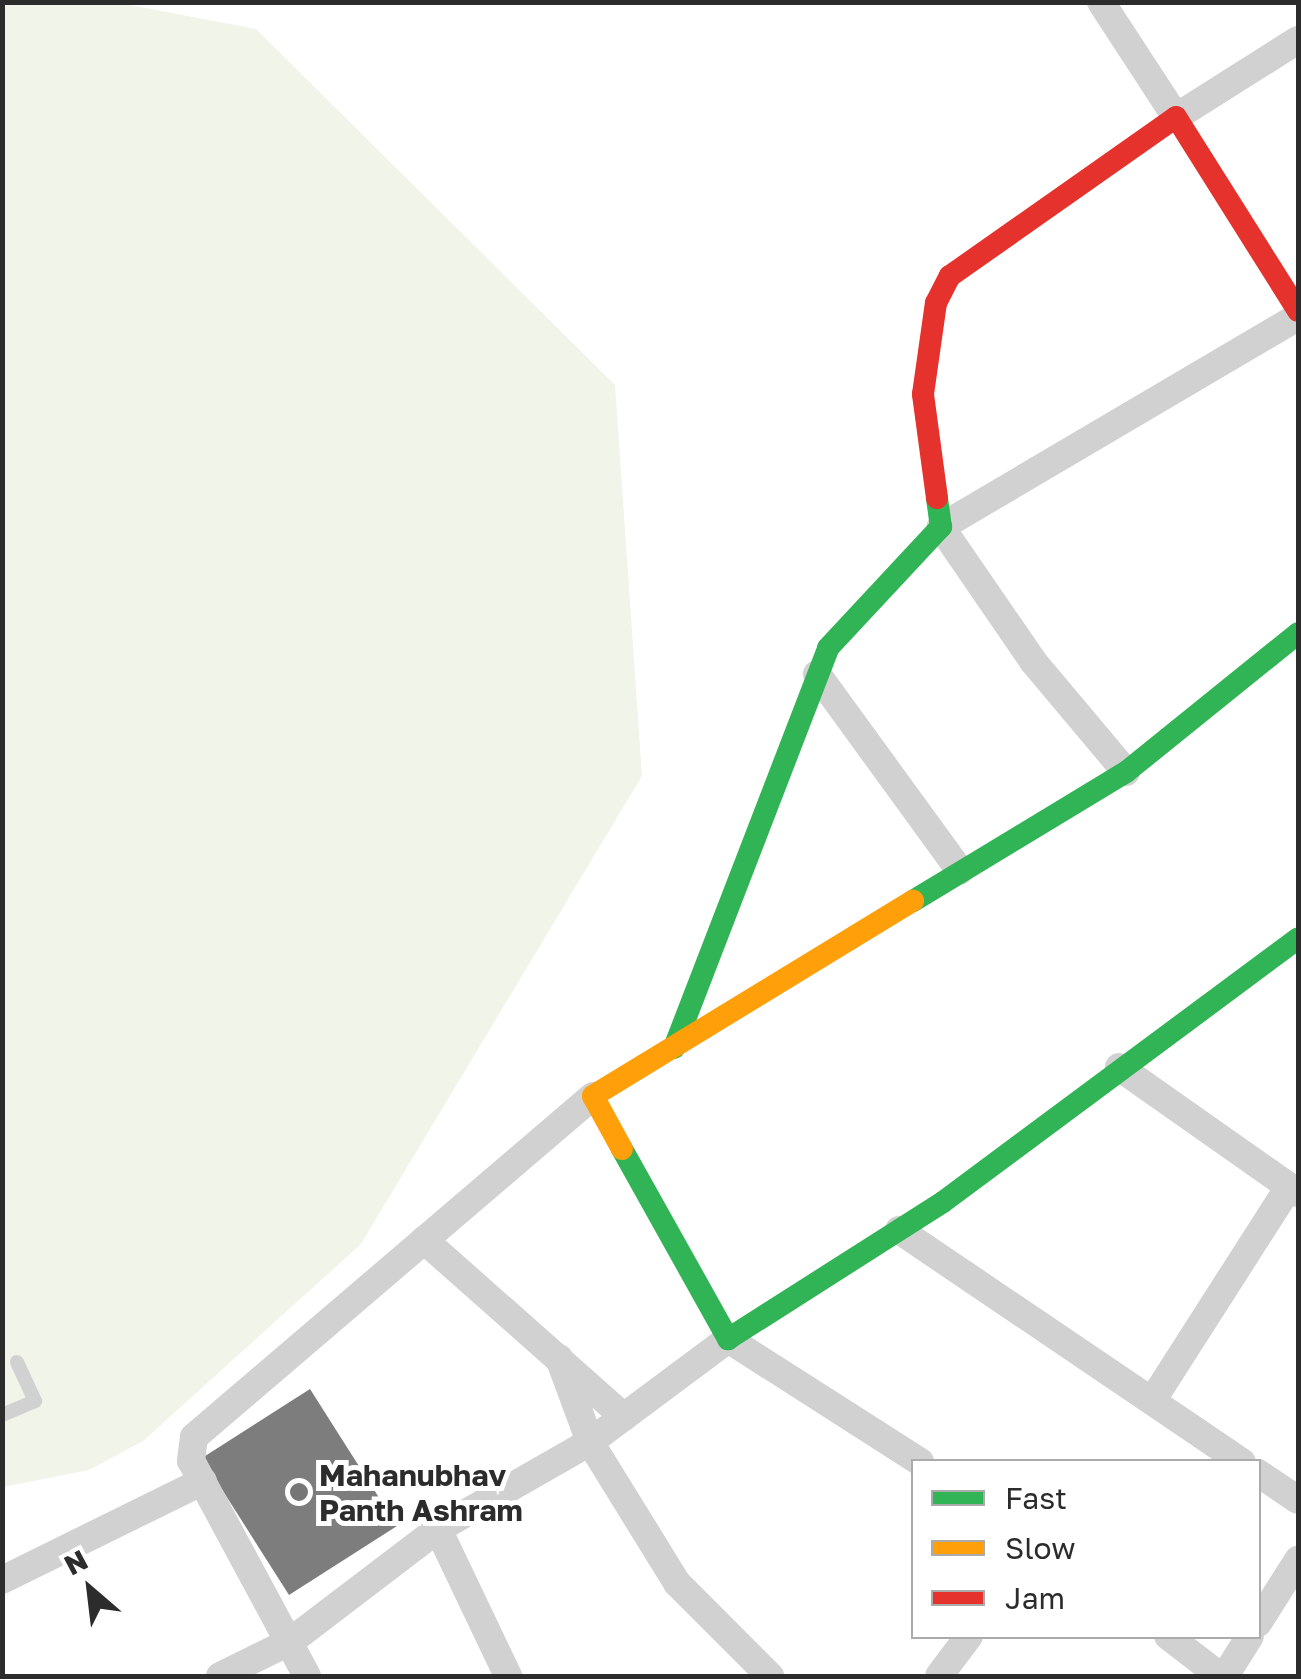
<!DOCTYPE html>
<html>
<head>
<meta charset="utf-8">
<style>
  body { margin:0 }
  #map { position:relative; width:1301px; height:1679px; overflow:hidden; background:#fff; font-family:"Golos Text",sans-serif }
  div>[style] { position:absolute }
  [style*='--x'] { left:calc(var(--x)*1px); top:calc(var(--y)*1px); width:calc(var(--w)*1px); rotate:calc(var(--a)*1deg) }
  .green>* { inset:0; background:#f1f4e9 }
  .building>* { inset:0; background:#7d7d7d }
  .lane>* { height:14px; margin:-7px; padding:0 7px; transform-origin:7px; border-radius:7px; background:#d1d1d1 }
  .street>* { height:28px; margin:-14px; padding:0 14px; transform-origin:14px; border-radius:14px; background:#d1d1d1 }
  .fast>* { height:22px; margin:-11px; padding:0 11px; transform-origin:11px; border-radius:11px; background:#30b455 }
  .slow>* { height:22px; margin:-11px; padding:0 11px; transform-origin:11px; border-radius:11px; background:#ff9f0a }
  .jam>* { height:22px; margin:-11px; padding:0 11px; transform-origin:11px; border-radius:11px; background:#e5322d }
  .dots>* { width:28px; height:28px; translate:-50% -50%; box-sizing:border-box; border:5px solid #fff; border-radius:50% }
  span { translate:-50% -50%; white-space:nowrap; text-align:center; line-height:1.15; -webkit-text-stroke:10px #fff; paint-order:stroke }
  .poi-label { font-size:30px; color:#2c2c2c; font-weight:700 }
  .left { translate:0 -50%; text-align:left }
  .frame { position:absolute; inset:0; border:5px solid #2c2c2c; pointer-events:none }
  .legend { position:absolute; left:911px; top:1459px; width:350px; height:180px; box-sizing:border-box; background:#fff; border:2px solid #ababab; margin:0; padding:12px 18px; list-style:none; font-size:30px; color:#2c2c2c }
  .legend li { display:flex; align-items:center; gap:20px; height:50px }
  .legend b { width:50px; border:2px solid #ababab }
  .north { position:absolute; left:40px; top:1539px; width:100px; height:100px; -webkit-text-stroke:8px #fff; paint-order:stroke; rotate:332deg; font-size:28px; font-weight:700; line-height:40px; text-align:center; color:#2c2c2c }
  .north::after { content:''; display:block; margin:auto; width:35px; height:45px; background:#2c2c2c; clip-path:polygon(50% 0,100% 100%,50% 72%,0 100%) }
</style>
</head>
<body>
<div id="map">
  <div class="green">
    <i style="clip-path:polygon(3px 3px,119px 3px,256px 29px,615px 385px,642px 776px,361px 1244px,143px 1441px,89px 1470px,3px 1487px)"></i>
  </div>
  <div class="building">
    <i style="clip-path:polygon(310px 1389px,397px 1526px,289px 1595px,202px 1458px)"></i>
  </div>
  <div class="lane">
    <i style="--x:2;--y:1415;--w:36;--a:-23"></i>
    <i style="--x:35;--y:1401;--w:43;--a:-114.8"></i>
  </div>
  <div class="street">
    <i style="--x:1101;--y:2;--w:137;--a:56.9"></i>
    <i style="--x:1176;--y:117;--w:144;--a:-32.3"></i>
    <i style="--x:817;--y:674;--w:243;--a:54"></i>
    <i style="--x:1126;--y:772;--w:145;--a:-130"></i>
    <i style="--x:1033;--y:661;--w:163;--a:-124.5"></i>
    <i style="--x:941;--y:527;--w:414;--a:-30.5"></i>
    <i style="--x:1119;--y:1067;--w:219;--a:35.1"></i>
    <i style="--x:899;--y:1230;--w:414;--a:34.1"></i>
    <i style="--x:424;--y:1240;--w:267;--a:41.5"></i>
    <i style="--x:559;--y:1358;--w:90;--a:69.7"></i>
    <i style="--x:590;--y:1442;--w:166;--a:58.3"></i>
    <i style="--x:677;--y:1583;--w:132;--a:45"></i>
    <i style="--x:1152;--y:1401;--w:254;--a:-57.4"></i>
    <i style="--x:1258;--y:1473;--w:48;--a:34"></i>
    <i style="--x:438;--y:1529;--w:163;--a:64.5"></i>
    <i style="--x:2;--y:1580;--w:224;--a:-26.2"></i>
    <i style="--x:1258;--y:1623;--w:75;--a:-57.6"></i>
    <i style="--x:1168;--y:1636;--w:66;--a:37.6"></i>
    <i style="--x:220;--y:1676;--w:79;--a:-26.2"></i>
    <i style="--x:291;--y:1641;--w:185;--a:-37.3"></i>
    <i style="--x:438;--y:1529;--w:175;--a:-29.8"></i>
    <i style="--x:590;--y:1442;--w:172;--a:-36.7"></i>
    <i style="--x:728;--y:1339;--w:228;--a:32.6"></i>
    <i style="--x:307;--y:1676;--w:244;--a:-118.3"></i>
    <i style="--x:191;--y:1461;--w:24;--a:-83"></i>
    <i style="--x:194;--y:1437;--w:525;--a:-40.52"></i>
    <i style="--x:939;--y:1676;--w:50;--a:-53.1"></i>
    <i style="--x:1225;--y:1676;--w:47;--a:-58"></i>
  </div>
  <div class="fast">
    <i style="--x:913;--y:901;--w:249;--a:-31.2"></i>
    <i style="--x:1126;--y:772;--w:221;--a:-38.9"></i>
    <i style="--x:674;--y:1048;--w:429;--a:-68.9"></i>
    <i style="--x:828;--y:648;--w:166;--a:-47"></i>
    <i style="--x:941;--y:527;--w:29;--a:-98"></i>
    <i style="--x:622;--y:1149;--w:218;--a:60.8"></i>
    <i style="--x:728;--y:1339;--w:255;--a:-32.5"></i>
    <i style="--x:943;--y:1202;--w:442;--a:-36.6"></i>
  </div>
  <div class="slow">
    <i style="--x:622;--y:1149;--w:60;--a:-118.7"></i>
    <i style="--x:593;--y:1096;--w:375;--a:-31.4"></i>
  </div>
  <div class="jam">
    <i style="--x:937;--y:498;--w:105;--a:-97.7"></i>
    <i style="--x:923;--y:394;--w:92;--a:-81.9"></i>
    <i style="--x:936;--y:303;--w:30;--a:-63"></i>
    <i style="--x:950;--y:276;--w:276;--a:-35.1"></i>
    <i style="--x:1176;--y:117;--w:229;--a:57.8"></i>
  </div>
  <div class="dots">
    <i style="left:299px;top:1492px;background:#767676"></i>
  </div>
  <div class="poi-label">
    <span class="left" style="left:319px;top:1492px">Mahanubhav<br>Panth Ashram</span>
  </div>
  <div class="frame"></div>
  <ul class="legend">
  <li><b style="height:12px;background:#30b455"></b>Fast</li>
  <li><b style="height:12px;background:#ff9f0a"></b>Slow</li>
  <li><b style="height:12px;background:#e5322d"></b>Jam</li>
  </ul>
  <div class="north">N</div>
</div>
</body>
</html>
